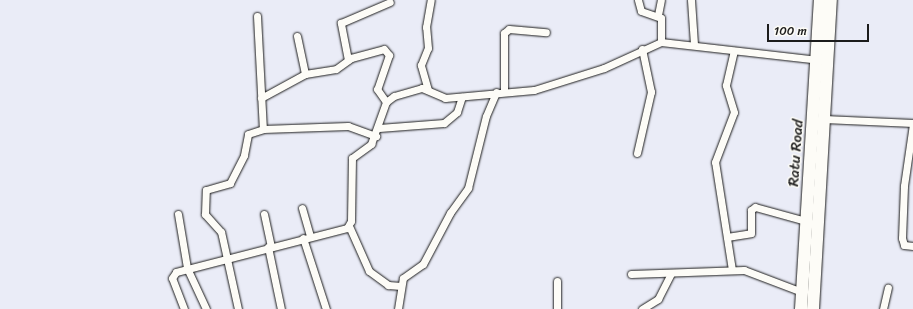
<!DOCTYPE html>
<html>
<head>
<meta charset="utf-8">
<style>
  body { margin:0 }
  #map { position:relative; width:913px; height:309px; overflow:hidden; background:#eaecf7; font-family:Sriracha,sans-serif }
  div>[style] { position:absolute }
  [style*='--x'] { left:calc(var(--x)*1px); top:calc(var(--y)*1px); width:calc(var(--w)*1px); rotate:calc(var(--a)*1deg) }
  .roads { filter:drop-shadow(0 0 1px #1c1c1c) drop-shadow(0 0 1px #1c1c1c) }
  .minor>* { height:7px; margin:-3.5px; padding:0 3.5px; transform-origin:3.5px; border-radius:3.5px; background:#fdfcf7 }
  .primary>* { height:12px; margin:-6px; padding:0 6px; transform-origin:6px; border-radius:6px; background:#fdfcf7 }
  span { translate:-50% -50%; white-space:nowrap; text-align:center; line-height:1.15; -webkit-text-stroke:3px #fdfcf7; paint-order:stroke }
  .street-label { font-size:15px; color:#1c1c1c }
  .scale { position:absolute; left:767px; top:24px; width:102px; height:18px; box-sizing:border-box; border:2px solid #1c1c1c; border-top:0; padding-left:5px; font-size:12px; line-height:14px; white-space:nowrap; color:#1c1c1c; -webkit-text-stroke:3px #fdfcf7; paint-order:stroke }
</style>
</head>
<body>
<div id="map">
  <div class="roads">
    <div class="minor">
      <i style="--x:638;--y:0;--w:11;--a:75"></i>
      <i style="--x:641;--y:11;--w:21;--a:19"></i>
      <i style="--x:661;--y:18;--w:24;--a:90"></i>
      <i style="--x:691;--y:0;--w:44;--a:86.1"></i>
      <i style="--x:658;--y:15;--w:15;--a:-79"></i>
      <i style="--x:257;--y:16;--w:113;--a:87"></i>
      <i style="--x:263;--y:129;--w:85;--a:-2"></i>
      <i style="--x:348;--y:126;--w:30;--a:20"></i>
      <i style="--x:297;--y:36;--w:39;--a:78"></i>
      <i style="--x:348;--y:60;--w:38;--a:-101"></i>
      <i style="--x:341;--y:23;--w:53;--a:-23.2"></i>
      <i style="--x:428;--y:90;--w:26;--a:-106"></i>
      <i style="--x:421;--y:65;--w:18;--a:-68"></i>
      <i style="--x:428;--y:48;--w:21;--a:-95"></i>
      <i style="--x:426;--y:27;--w:27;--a:-80"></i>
      <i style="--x:504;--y:92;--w:59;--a:-90"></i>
      <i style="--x:504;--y:33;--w:6;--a:-39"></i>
      <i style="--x:509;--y:29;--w:37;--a:5"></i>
      <i style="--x:261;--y:98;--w:50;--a:-28.6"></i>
      <i style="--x:305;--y:74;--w:31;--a:-9"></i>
      <i style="--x:336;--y:69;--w:19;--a:-36"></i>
      <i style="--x:351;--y:58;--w:34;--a:-15"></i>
      <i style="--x:384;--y:49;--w:8;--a:50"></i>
      <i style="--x:389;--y:55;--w:36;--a:109"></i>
      <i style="--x:377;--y:89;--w:16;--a:55"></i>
      <i style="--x:824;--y:119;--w:89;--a:2.6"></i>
      <i style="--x:913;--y:124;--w:63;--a:98.3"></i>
      <i style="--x:904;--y:186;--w:52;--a:92.2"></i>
      <i style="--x:902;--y:238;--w:7;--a:74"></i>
      <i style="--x:904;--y:245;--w:9;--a:6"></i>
      <i style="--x:379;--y:128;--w:65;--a:-4.4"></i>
      <i style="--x:444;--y:123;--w:17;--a:-40"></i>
      <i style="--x:457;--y:112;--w:16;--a:-72"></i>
      <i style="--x:637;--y:153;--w:63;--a:-77.1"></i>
      <i style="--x:651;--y:92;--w:44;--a:-101.8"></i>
      <i style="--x:302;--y:208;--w:29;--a:74"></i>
      <i style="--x:178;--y:214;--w:55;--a:80.5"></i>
      <i style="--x:187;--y:268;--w:45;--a:65.1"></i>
      <i style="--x:264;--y:214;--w:33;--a:78"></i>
      <i style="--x:349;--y:226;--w:49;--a:66"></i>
      <i style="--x:369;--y:271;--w:24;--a:36"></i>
      <i style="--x:388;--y:285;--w:13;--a:4"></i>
      <i style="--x:727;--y:237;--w:24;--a:-9"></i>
      <i style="--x:751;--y:233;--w:23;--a:-90"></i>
      <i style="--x:751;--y:210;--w:5;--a:-37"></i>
      <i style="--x:755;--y:207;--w:56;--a:15.5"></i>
      <i style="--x:303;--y:238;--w:75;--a:72.1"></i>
      <i style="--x:268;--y:247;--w:63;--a:78.2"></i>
      <i style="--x:732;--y:270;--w:109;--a:-98.9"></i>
      <i style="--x:715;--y:162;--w:53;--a:-69.2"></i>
      <i style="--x:734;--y:112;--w:28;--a:-107"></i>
      <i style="--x:726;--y:85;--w:35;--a:-77"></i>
      <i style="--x:631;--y:274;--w:113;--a:-2"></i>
      <i style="--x:744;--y:270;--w:62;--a:20.8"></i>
      <i style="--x:557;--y:281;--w:28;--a:90"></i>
      <i style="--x:184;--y:309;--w:33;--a:-111"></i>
      <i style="--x:172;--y:278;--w:7;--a:-56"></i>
      <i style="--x:176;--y:272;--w:177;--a:-14.4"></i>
      <i style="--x:347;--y:228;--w:8;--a:-60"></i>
      <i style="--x:351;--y:221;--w:63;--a:-89.1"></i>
      <i style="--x:352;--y:158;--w:24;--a:-36"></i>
      <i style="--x:371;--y:144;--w:45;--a:-70.3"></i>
      <i style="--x:386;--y:102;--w:10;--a:-37"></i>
      <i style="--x:394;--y:96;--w:29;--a:-16"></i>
      <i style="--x:422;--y:88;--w:25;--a:23"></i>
      <i style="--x:445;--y:98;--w:89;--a:-5.1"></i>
      <i style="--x:534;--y:90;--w:73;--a:-17.4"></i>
      <i style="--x:604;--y:68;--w:63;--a:-24.5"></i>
      <i style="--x:661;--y:42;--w:158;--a:6.5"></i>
      <i style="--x:238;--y:309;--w:79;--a:-102.4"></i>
      <i style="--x:221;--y:232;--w:24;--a:-132"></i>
      <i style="--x:205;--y:214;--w:24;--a:-88"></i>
      <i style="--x:206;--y:190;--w:25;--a:-16"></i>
      <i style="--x:230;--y:183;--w:31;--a:-63"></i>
      <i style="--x:244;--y:155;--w:21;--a:-79"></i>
      <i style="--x:248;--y:134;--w:16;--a:-18"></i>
      <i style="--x:398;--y:309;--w:31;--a:-81"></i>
      <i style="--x:403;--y:278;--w:24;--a:-35"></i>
      <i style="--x:423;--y:264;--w:58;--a:-62.1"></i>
      <i style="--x:450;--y:213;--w:31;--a:-54"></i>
      <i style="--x:468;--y:188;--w:74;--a:-76"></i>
      <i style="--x:486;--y:116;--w:26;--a:-67"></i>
      <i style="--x:642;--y:309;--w:19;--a:-32"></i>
      <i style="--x:658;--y:299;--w:29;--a:-63"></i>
      <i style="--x:883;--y:309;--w:22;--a:-77"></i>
    </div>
    <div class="primary">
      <i style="--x:801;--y:309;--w:310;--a:-86.5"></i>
      <i style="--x:813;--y:309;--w:310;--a:-86.7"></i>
    </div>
  </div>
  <div class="street-label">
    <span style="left:796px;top:153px;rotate:-86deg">Ratu Road</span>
  </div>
  <div class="scale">100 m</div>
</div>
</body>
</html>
